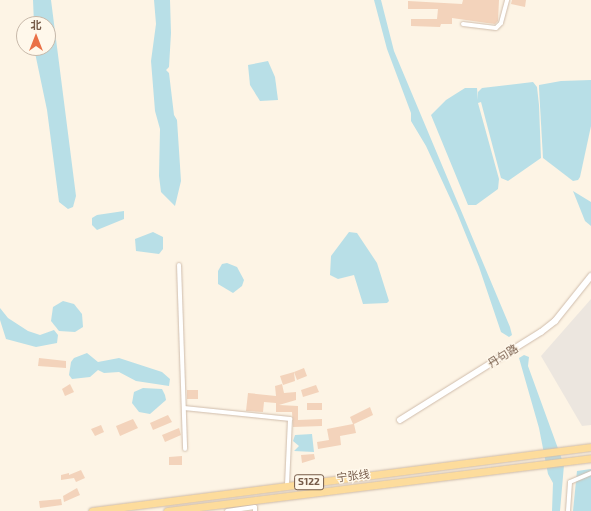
<!DOCTYPE html>
<html>
<head>
<meta charset="utf-8">
<style>
  body { margin:0 }
  #map { position:relative; width:591px; height:511px; overflow:hidden; background:#fdf4e5; font-family:"Exo 2","Noto Sans SC",sans-serif }
  div>[style] { position:absolute }
  [style*='--x'] { left:calc(var(--x)*1px); top:calc(var(--y)*1px); width:calc(var(--w)*1px); rotate:calc(var(--a)*1deg) }
  .industrial>* { inset:0; background:#ece6df }
  .water>* { inset:0; background:#b8dfe7 }
  .building>* { inset:0; background:#f3d3bb }
  .roads { filter:drop-shadow(0 0 1px #cfbcab) drop-shadow(0 0 1px #cfbcab) }
  .street>* { height:4px; margin:-2px; padding:0 2px; transform-origin:2px; border-radius:2px; background:#fff }
  .secondary>* { height:6px; margin:-3px; padding:0 3px; transform-origin:3px; border-radius:3px; background:#fff }
  .primary>* { height:7px; margin:-3.5px; padding:0 3.5px; transform-origin:3.5px; border-radius:3.5px; background:#fddc9c }
  span { translate:-50% -50%; white-space:nowrap; text-align:center; line-height:1.15; -webkit-text-stroke:3px #fff8eb; paint-order:stroke }
  .shield-label span { padding:1px 3px; background:#fff8eb; border:1px solid; border-radius:3px; -webkit-text-stroke-width:0 }
  .shield-label { font-size:10px; color:#765b49; font-weight:700 }
  .street-label { font-size:11px; color:#765b49 }
  .north { position:absolute; left:16px; top:16px; width:40px; height:40px; box-sizing:border-box; background:#fff8eb; border:1px solid #c8b9aa; border-radius:50%; rotate:0deg; font-size:11px; font-weight:700; line-height:16px; text-align:center; color:#765b49 }
  .north::after { content:''; display:block; margin:auto; width:14px; height:18px; background:#ea7147; clip-path:polygon(50% 0,100% 100%,50% 72%,0 100%) }
</style>
</head>
<body>
<div id="map">
  <div class="industrial">
    <i style="clip-path:polygon(591px 299px,591px 425px,582px 426px,541px 356px)"></i>
  </div>
  <div class="water">
    <i style="clip-path:polygon(33px 0,51px 0,76px 196px,73px 207px,68px 209px,59px 202px,47px 110px,34px 48px,48px 48px,48px 24px,34px 24px)"></i>
    <i style="clip-path:polygon(154px 0,170px 0,171px 33px,169px 67px,166px 70px,169px 73px,174px 115px,177px 120px,181px 181px,175px 206px,161px 192px,159px 176px,160px 129px,155px 111px,151px 61px,156px 24px)"></i>
    <i style="clip-path:polygon(374px 0,381px 0,394px 51px,510px 327px,512px 335px,509px 337px,501px 332px,479px 267px,457px 213px,426px 146px,411px 121px,411px 113px,387px 49px)"></i>
    <i style="clip-path:polygon(268px 61px,275px 77px,278px 100px,260px 101px,250px 85px,248px 65px)"></i>
    <i style="clip-path:polygon(591px 80px,591px 126px,580px 177px,578px 180px,573px 181px,543px 158px,539px 88px,539px 85px,561px 81px)"></i>
    <i style="clip-path:polygon(533px 82px,537px 87px,539px 105px,541px 158px,508px 181px,501px 178px,481px 102px,478px 103px,499px 179px,498px 189px,476px 205px,468px 205px,431px 115px,446px 100px,465px 88px,477px 88px,478px 100px,478px 92px,482px 88px)"></i>
    <i style="clip-path:polygon(573px 191px,591px 202px,591px 226px,585px 221px)"></i>
    <i style="clip-path:polygon(124px 211px,124px 219px,97px 230px,92px 225px,92px 218px,97px 215px)"></i>
    <i style="clip-path:polygon(153px 232px,163px 237px,163px 249px,159px 254px,136px 251px,135px 239px)"></i>
    <i style="clip-path:polygon(349px 232px,357px 233px,377px 263px,389px 301px,387px 303px,363px 304px,354px 275px,338px 279px,330px 275px,331px 256px)"></i>
    <i style="clip-path:polygon(227px 263px,237px 267px,244px 280px,242px 286px,233px 293px,218px 284px,218px 271px,222px 264px)"></i>
    <i style="clip-path:polygon(63px 301px,74px 304px,82px 314px,83px 327px,75px 332px,59px 331px,51px 321px,53px 307px)"></i>
    <i style="clip-path:polygon(0 308px,8px 318px,28px 331px,40px 335px,54px 330px,58px 335px,57px 343px,36px 347px,6px 339px,0 320px)"></i>
    <i style="clip-path:polygon(87px 353px,98px 362px,119px 358px,162px 372px,170px 379px,169px 386px,136px 381px,119px 372px,104px 373px,98px 370px,90px 377px,72px 379px,69px 375px,71px 362px,74px 358px)"></i>
    <i style="clip-path:polygon(524px 355px,529px 357px,528px 366px,564px 465px,560px 511px,552px 511px,553px 483px,548px 474px,539px 428px,519px 358px)"></i>
    <i style="clip-path:polygon(143px 388px,162px 389px,165px 395px,166px 400px,150px 414px,139px 412px,132px 403px,134px 392px)"></i>
    <i style="clip-path:polygon(312px 434px,314px 452px,294px 451px,299px 446px,293px 441px,295px 435px)"></i>
    <i style="clip-path:polygon(591px 469px,591px 511px,573px 511px,577px 471px)"></i>
  </div>
  <div class="building">
    <i style="clip-path:polygon(463px 0,499px 0,498px 21px,495px 24px,487px 23px,452px 18px,452px 24px,441px 24px,440px 27px,411px 26px,411px 19px,437px 19px,438px 9px,408px 9px,408px 1px,462px 4px)"></i>
    <i style="clip-path:polygon(512px 0,526px 0,525px 7px,511px 4px)"></i>
    <i style="clip-path:polygon(39px 358px,66px 361px,66px 368px,38px 366px)"></i>
    <i style="clip-path:polygon(304px 368px,307px 376px,297px 380px,294px 372px)"></i>
    <i style="clip-path:polygon(294px 372px,295px 381px,283px 385px,280px 376px)"></i>
    <i style="clip-path:polygon(70px 384px,74px 392px,65px 396px,62px 389px)"></i>
    <i style="clip-path:polygon(282px 384px,284px 393px,296px 392px,296px 400px,279px 405px,298px 406px,298px 420px,322px 419px,322px 426px,293px 427px,292px 412px,276px 412px,276px 403px,264px 402px,263px 412px,246px 411px,248px 393px,276px 396px,275px 386px)"></i>
    <i style="clip-path:polygon(316px 385px,319px 392px,303px 397px,301px 390px)"></i>
    <i style="clip-path:polygon(187px 390px,198px 390px,198px 399px,187px 399px)"></i>
    <i style="clip-path:polygon(307px 403px,322px 403px,322px 410px,307px 410px)"></i>
    <i style="clip-path:polygon(370px 407px,373px 415px,354px 424px,356px 433px,340px 436px,341px 445px,318px 449px,317px 442px,329px 440px,327px 429px,353px 424px,350px 417px)"></i>
    <i style="clip-path:polygon(168px 415px,172px 422px,153px 430px,150px 423px)"></i>
    <i style="clip-path:polygon(133px 419px,138px 428px,120px 436px,116px 426px)"></i>
    <i style="clip-path:polygon(101px 425px,104px 432px,95px 436px,91px 429px)"></i>
    <i style="clip-path:polygon(179px 428px,181px 435px,165px 442px,162px 435px)"></i>
    <i style="clip-path:polygon(314px 454px,315px 459px,302px 463px,301px 455px)"></i>
    <i style="clip-path:polygon(182px 456px,182px 465px,169px 465px,169px 457px)"></i>
    <i style="clip-path:polygon(81px 470px,85px 478px,76px 482px,74px 478px,61px 480px,61px 475px,69px 473px,69px 475px)"></i>
    <i style="clip-path:polygon(77px 488px,80px 495px,64px 502px,63px 496px)"></i>
    <i style="clip-path:polygon(61px 499px,62px 505px,40px 508px,39px 501px)"></i>
  </div>
  <div class="roads">
    <div class="street">
      <i style="--x:463;--y:24;--w:33;--a:7"></i>
      <i style="--x:496;--y:28;--w:7;--a:-45"></i>
      <i style="--x:501;--y:23;--w:24;--a:-75"></i>
      <i style="--x:179;--y:265;--w:184;--a:88.1"></i>
      <i style="--x:184;--y:408;--w:107;--a:5.9"></i>
      <i style="--x:290;--y:419;--w:65;--a:92.6"></i>
      <i style="--x:227;--y:511;--w:28;--a:-8"></i>
      <i style="--x:255;--y:507;--w:4;--a:90"></i>
      <i style="--x:568;--y:511;--w:29;--a:-86"></i>
      <i style="--x:570;--y:482;--w:23;--a:-23"></i>
    </div>
    <div class="secondary">
      <i style="--x:400;--y:420;--w:166;--a:-32"></i>
      <i style="--x:541;--y:332;--w:18;--a:-38"></i>
      <i style="--x:555;--y:321;--w:58;--a:-51.3"></i>
    </div>
    <div class="primary">
      <i style="--x:92;--y:511;--w:503;--a:-7.31"></i>
      <i style="--x:167;--y:511;--w:427;--a:-7.1"></i>
    </div>
  </div>
  <div class="shield-label">
    <span style="left:309px;top:482px">S122</span>
  </div>
  <div class="street-label">
    <span style="left:503px;top:356px;rotate:-32deg">丹句路</span>
    <span style="left:353px;top:476px;rotate:-7deg">宁张线</span>
  </div>
  <div class="north">北</div>
</div>
</body>
</html>
